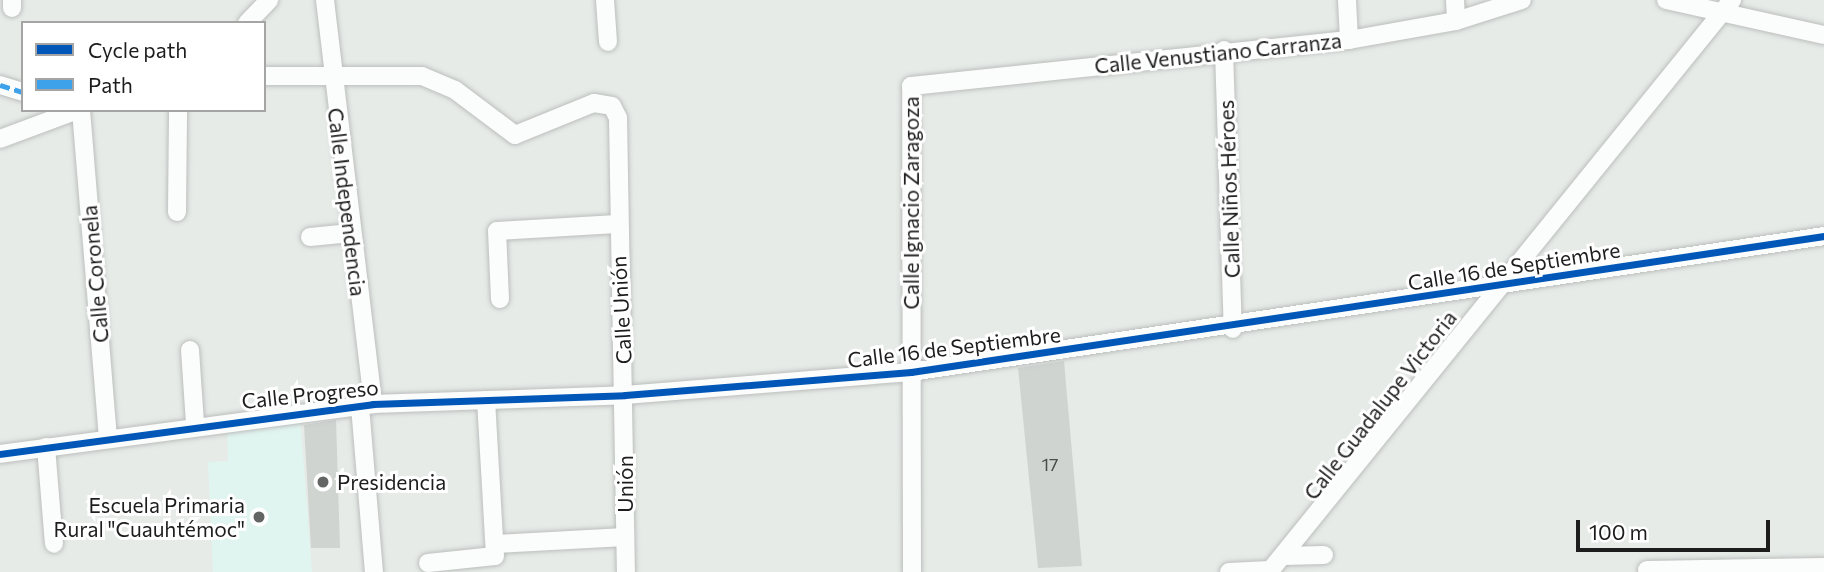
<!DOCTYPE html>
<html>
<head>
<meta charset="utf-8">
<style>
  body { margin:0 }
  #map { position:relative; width:1824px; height:572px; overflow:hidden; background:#e6ebe8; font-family:Commissioner,sans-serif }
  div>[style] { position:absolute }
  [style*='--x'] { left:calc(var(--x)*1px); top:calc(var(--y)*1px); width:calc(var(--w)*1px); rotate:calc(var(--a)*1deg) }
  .education>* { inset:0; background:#e1f5f0 }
  .building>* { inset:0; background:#cfd4d1 }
  .roads { filter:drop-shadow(0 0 2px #bcbebd) drop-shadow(0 0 2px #bcbebd) }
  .minor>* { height:18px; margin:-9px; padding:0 9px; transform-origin:9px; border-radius:9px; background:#fbfcfc }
  .quiet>* { height:5px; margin-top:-2.5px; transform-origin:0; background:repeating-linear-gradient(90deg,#3da2ea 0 10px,transparent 0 15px) }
  .cycleway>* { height:7px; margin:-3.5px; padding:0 3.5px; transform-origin:3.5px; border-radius:3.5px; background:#0057b8 }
  .dots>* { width:19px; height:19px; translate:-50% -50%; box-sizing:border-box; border:4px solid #fff; border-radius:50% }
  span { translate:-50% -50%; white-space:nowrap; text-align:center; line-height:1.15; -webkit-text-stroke:6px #fff; paint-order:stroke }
  .number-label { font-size:18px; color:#4b4d4c }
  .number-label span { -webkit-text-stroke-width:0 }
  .street-label { font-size:21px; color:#1d1d1d }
  .poi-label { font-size:21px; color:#1d1d1d }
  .left { translate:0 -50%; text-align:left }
  .right { translate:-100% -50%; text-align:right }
  .legend { position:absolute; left:21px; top:21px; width:245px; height:91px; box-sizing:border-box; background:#fff; border:2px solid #a5a5a5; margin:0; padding:9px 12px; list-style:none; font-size:21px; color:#1d1d1d }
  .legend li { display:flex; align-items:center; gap:14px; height:35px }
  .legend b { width:35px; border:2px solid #a5a5a5 }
  .scale { position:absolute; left:1576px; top:520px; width:194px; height:32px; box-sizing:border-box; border:4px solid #1d1d1d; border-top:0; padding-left:9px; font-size:21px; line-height:24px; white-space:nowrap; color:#1d1d1d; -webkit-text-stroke:5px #fff; paint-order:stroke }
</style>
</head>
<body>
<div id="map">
  <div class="education">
    <i style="clip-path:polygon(300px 418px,312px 572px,213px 572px,208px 462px,228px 461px,227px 422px)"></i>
  </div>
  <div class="building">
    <i style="clip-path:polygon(1064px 361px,1082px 566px,1038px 568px,1018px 368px)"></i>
    <i style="clip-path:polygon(336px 420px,340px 548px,311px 548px,304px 425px)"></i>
  </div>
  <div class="roads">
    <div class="minor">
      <i style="--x:12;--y:0;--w:8;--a:90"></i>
      <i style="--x:325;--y:0;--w:407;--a:83.2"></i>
      <i style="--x:605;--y:0;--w:42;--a:85.9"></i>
      <i style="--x:1347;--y:0;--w:40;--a:87.1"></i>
      <i style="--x:1455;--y:0;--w:21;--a:87"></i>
      <i style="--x:1666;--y:0;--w:162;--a:12.5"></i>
      <i style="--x:247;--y:23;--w:32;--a:-46"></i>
      <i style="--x:1224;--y:50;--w:279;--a:88.2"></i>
      <i style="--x:264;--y:76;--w:158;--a:0"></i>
      <i style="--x:422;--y:76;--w:36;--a:23"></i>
      <i style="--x:455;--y:90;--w:75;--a:36.9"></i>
      <i style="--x:515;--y:135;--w:85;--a:-22.1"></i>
      <i style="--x:594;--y:103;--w:18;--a:9"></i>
      <i style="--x:612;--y:106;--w:13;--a:63"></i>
      <i style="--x:618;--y:118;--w:454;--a:89"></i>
      <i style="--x:0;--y:85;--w:24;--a:17"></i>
      <i style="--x:81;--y:110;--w:328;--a:85.3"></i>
      <i style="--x:0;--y:139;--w:83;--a:-20.4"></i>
      <i style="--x:177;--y:212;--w:102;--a:-89.4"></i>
      <i style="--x:310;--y:237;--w:41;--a:-5.6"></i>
      <i style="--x:500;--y:299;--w:68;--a:-92.5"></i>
      <i style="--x:497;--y:231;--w:120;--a:-3.3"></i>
      <i style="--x:190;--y:350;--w:74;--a:86.1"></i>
      <i style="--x:360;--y:406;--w:167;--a:85.2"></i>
      <i style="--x:46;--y:447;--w:97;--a:85.3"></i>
      <i style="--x:0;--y:454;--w:376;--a:-7.6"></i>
      <i style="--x:373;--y:404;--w:252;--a:-2"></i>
      <i style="--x:625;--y:395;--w:287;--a:-4.6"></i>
      <i style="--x:911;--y:372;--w:923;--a:-8.47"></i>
      <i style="--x:496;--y:544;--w:129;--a:-3.1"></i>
      <i style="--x:1283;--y:556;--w:41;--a:-1.4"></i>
      <i style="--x:428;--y:563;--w:67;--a:-6"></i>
      <i style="--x:495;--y:556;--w:156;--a:-93.3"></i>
      <i style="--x:1647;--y:570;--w:177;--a:-1"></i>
      <i style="--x:912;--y:572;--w:486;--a:-90.1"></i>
      <i style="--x:911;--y:86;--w:440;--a:-6"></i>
      <i style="--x:1349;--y:40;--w:109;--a:-10.1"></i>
      <i style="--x:1456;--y:21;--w:69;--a:-17.7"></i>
      <i style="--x:1229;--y:572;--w:41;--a:-2.8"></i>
      <i style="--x:1269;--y:572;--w:736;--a:-51.01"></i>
    </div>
  </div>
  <div class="quiet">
    <i style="--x:0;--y:85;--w:24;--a:17"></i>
  </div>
  <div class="cycleway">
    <i style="--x:0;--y:454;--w:376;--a:-7.6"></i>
    <i style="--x:373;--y:404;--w:252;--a:-2"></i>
    <i style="--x:625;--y:395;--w:287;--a:-4.6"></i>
    <i style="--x:911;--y:372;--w:923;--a:-8.47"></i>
  </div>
  <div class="dots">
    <i style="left:323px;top:482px;background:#636564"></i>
    <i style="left:259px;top:517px;background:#636564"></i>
  </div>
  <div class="number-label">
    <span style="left:1050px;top:464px">17</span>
  </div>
  <div class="street-label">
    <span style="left:1218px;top:53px;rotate:-6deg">Calle Venustiano Carranza</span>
    <span style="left:1229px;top:189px;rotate:-92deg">Calle Niños Héroes</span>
    <span style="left:347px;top:202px;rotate:83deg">Calle Independencia</span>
    <span style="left:911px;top:203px;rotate:-90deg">Calle Ignacio Zaragoza</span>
    <span style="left:1514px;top:266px;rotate:-9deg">Calle 16 de Septiembre</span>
    <span style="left:95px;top:274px;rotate:-95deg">Calle Coronela</span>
    <span style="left:621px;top:310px;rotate:-93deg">Calle Unión</span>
    <span style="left:954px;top:347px;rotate:-7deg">Calle 16 de Septiembre</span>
    <span style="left:310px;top:394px;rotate:-6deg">Calle Progreso</span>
    <span style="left:1380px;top:405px;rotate:-52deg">Calle Guadalupe Victoria</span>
    <span style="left:625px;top:484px;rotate:-90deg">Unión</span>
  </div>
  <div class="poi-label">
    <span class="left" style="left:337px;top:482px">Presidencia</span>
    <span class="right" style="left:245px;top:517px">Escuela Primaria<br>Rural "Cuauhtémoc"</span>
  </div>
  <ul class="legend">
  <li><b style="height:9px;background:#0057b8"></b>Cycle path</li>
  <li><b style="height:9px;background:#3da2ea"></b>Path</li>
  </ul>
  <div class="scale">100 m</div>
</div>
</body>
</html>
